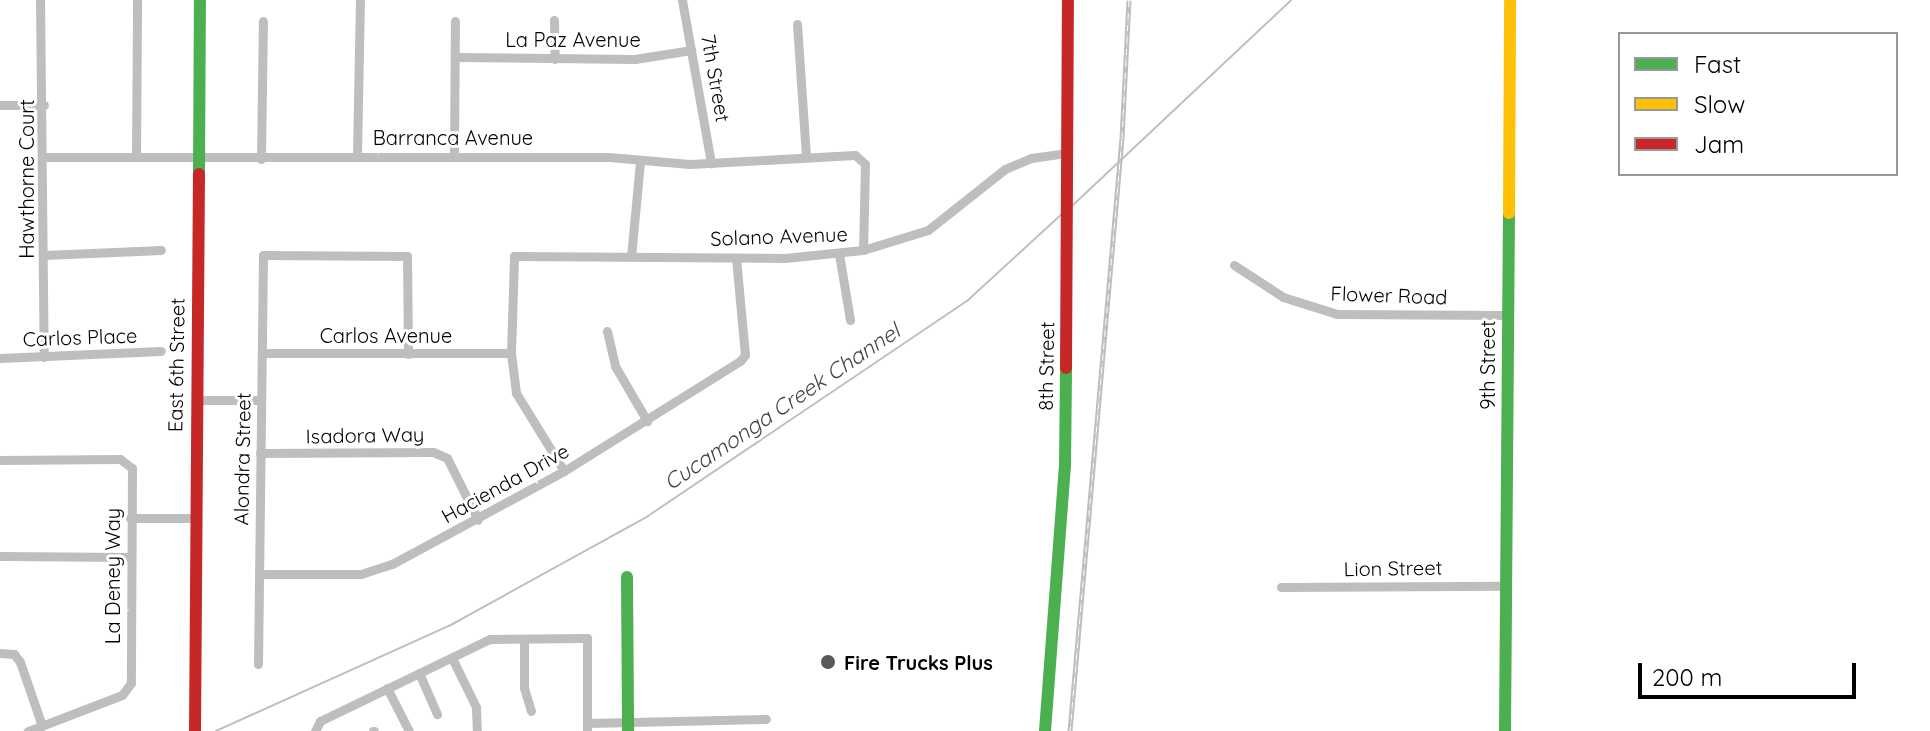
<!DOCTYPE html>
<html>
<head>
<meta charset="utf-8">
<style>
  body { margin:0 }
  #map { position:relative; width:1930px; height:731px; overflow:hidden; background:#fff; font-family:Quicksand,sans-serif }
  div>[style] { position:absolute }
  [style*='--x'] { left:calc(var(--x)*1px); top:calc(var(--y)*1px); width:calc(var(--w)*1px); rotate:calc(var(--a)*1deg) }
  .stream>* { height:2px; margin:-1px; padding:0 1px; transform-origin:1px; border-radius:1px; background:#bfbfbf }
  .street>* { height:9px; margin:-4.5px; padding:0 4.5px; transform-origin:4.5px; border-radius:4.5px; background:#bebebe }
  .fast>* { height:12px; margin:-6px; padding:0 6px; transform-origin:6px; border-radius:6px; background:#4caf50 }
  .slow>* { height:12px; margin:-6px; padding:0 6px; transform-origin:6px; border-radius:6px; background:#ffc107 }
  .jam>* { height:12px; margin:-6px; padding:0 6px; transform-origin:6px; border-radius:6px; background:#c62828 }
  .rail>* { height:5px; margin-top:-2.5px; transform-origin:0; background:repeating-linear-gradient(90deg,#fff 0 6px,#bebebe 0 12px); box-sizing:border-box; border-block:2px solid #bebebe }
  .dots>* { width:22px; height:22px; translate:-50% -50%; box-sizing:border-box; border:4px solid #fff; border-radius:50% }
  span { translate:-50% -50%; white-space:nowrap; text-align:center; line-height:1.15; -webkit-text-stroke:6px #fff; paint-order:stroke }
  .street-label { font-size:20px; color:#000 }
  .poi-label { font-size:20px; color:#000; font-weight:700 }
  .left { translate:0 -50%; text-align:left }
  .water-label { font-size:22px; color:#444; font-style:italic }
  .legend { position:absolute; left:1618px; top:32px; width:280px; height:144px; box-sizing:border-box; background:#fff; border:2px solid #999; margin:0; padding:10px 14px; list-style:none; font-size:24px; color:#000 }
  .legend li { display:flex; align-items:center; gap:16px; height:40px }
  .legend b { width:40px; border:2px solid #999 }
  .scale { position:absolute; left:1638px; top:663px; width:218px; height:36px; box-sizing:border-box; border:4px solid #000; border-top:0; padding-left:10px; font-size:24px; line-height:28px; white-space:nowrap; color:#000; -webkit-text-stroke:6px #fff; paint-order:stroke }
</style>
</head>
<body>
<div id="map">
  <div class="stream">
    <i style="--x:1073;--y:205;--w:299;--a:-43.2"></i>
    <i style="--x:216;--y:731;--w:256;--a:-24.3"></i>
    <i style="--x:449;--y:626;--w:227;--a:-28.9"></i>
    <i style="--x:648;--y:516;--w:385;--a:-34"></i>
    <i style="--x:967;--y:301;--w:129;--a:-42.5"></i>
  </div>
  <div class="street">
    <i style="--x:40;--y:0;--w:357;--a:89.4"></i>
    <i style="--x:682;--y:0;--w:166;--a:79.9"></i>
    <i style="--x:554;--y:20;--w:39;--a:89"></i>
    <i style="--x:797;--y:24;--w:132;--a:86.1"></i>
    <i style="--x:455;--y:57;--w:180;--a:0.6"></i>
    <i style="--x:635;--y:59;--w:57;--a:-9.1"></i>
    <i style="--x:0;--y:105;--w:44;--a:0"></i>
    <i style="--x:357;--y:155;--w:155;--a:-88.9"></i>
    <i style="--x:454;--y:155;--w:134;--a:-89.6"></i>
    <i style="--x:136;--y:156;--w:156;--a:-89.6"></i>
    <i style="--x:44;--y:157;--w:565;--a:0"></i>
    <i style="--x:609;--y:157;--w:81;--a:4.9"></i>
    <i style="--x:690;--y:164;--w:165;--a:-3.1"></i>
    <i style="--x:855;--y:155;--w:13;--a:42"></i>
    <i style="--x:865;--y:164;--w:86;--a:91.3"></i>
    <i style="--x:261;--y:159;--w:138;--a:-89.2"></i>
    <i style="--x:839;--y:254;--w:67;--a:80.5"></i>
    <i style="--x:45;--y:255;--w:116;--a:-2.5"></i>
    <i style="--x:631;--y:257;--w:96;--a:-84.6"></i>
    <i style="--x:1234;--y:265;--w:59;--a:33.1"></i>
    <i style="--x:1283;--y:297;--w:57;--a:17.5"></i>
    <i style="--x:1337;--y:314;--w:170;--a:0.3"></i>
    <i style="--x:607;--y:331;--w:36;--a:77"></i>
    <i style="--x:615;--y:366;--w:64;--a:59.8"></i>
    <i style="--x:262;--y:353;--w:249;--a:0"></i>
    <i style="--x:0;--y:358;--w:161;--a:-2.5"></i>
    <i style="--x:196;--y:400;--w:65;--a:0"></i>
    <i style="--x:260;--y:453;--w:173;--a:-0.3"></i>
    <i style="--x:433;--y:452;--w:15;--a:23"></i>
    <i style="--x:447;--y:458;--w:69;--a:63.4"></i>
    <i style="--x:0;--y:460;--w:120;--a:-0.5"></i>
    <i style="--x:120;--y:459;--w:15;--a:37"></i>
    <i style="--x:132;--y:468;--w:215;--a:90.3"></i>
    <i style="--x:131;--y:683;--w:15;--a:127"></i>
    <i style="--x:122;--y:695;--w:101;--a:159"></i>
    <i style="--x:564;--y:471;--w:92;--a:-121.6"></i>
    <i style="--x:516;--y:393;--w:40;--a:-97.1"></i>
    <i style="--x:511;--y:353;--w:97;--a:-88.2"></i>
    <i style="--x:514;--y:256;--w:271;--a:0.4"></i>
    <i style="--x:785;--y:258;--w:78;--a:-5.9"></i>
    <i style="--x:863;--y:250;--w:68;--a:-17.1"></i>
    <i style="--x:928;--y:230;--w:98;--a:-38.4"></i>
    <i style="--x:1005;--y:169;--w:28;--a:-23"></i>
    <i style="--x:1031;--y:158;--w:35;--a:-8"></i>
    <i style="--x:130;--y:518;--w:65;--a:0"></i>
    <i style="--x:0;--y:556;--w:129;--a:0.4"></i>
    <i style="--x:259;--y:574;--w:102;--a:0"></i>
    <i style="--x:361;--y:574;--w:33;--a:-18"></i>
    <i style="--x:392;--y:564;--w:196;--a:-28.4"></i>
    <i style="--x:564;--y:471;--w:208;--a:-32"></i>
    <i style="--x:740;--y:361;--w:8;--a:-50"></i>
    <i style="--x:745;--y:355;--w:97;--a:-95.3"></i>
    <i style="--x:1281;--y:587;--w:225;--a:-0.3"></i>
    <i style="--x:524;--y:639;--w:49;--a:90"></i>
    <i style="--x:524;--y:688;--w:24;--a:73"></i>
    <i style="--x:0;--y:653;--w:14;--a:4"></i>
    <i style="--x:14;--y:654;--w:10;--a:53"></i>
    <i style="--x:20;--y:662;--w:68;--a:71"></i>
    <i style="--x:452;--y:658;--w:55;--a:63.9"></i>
    <i style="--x:476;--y:707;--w:24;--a:88"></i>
    <i style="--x:258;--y:664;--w:409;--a:-89.3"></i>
    <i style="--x:263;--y:255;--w:144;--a:0.4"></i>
    <i style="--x:407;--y:256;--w:98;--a:89.4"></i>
    <i style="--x:419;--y:673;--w:45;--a:66.3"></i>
    <i style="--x:387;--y:688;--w:48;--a:62.9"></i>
    <i style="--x:587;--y:723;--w:179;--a:-1.3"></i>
    <i style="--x:315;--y:731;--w:11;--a:-63"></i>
    <i style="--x:320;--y:721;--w:189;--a:-25.8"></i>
    <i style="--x:490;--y:639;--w:97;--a:-0.6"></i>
    <i style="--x:587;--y:638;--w:93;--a:90"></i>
    <i style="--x:373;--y:731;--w:1;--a:0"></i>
  </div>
  <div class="fast">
    <i style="--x:199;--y:174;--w:174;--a:-89.7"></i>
    <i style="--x:627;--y:577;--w:154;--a:89.6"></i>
    <i style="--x:1045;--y:731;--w:266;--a:-85.7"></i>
    <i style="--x:1065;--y:466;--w:98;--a:-89.4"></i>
    <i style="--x:1505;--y:731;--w:518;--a:-89.56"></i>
  </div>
  <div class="slow">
    <i style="--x:1509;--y:213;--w:213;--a:-89.7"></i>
  </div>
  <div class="jam">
    <i style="--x:1066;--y:368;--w:368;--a:-89.7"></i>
    <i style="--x:195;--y:731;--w:557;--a:-89.59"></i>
  </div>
  <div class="rail">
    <i style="--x:1070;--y:731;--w:595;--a:-84.99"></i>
    <i style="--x:1122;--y:138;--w:138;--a:-87.1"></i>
  </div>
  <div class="dots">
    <i style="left:828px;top:662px;background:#595959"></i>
  </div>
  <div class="street-label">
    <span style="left:573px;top:39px">La Paz Avenue</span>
    <span style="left:716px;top:78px;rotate:80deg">7th Street</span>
    <span style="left:453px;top:137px">Barranca Avenue</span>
    <span style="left:26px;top:179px;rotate:-90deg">Hawthorne Court</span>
    <span style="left:779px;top:236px;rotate:-2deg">Solano Avenue</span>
    <span style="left:1389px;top:295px;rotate:2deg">Flower Road</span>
    <span style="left:386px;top:335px">Carlos Avenue</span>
    <span style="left:80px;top:337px;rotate:-2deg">Carlos Place</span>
    <span style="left:176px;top:365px;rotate:-89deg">East 6th Street</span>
    <span style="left:1487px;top:365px;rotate:-90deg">9th Street</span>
    <span style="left:1046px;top:366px;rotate:-89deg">8th Street</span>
    <span style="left:365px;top:435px;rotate:-1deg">Isadora Way</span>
    <span style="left:242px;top:459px;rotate:-89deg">Alondra Street</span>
    <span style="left:505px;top:483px;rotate:-29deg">Hacienda Drive</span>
    <span style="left:1393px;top:568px;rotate:-1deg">Lion Street</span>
    <span style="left:112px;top:576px;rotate:-90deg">La Deney Way</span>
  </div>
  <div class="poi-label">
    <span class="left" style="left:844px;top:662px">Fire Trucks Plus</span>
  </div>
  <div class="water-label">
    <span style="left:782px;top:407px;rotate:-34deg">Cucamonga Creek Channel</span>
  </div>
  <ul class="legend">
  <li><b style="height:10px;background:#4caf50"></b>Fast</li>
  <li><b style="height:10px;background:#ffc107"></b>Slow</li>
  <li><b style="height:10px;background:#c62828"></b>Jam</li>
  </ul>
  <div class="scale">200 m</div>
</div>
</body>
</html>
